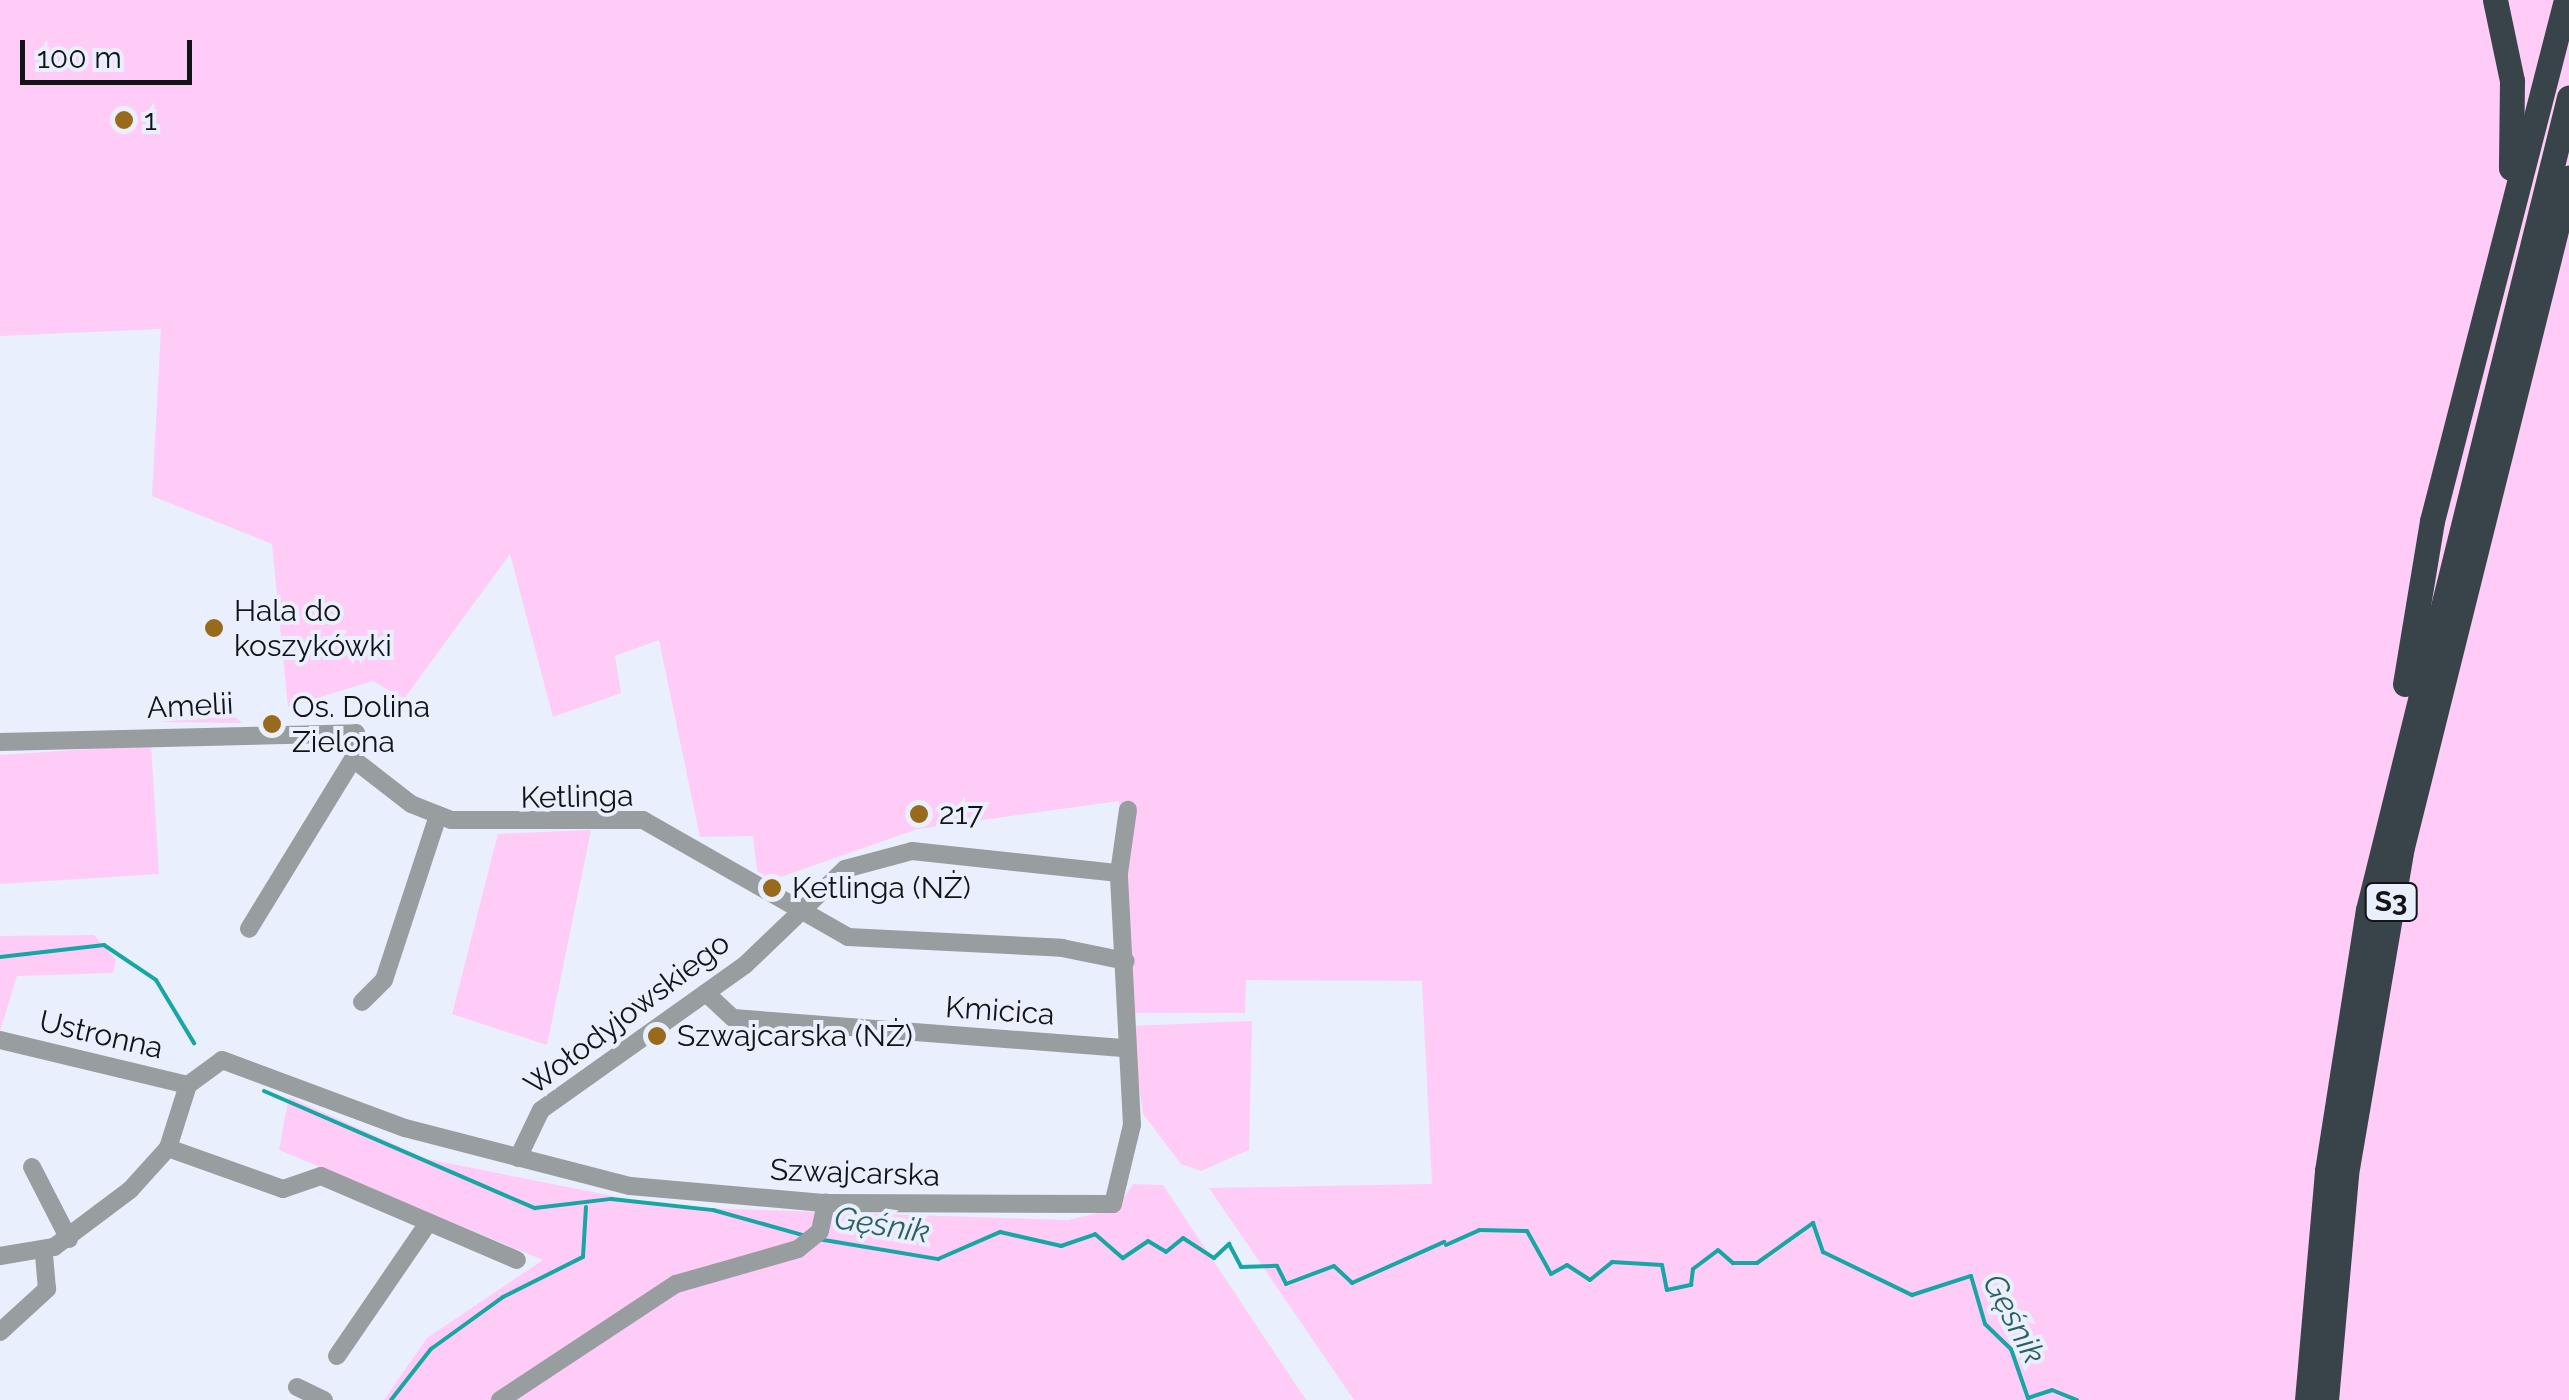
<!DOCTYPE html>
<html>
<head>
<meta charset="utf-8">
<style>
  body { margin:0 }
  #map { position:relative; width:2569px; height:1400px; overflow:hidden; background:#e9effc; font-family:Raleway,sans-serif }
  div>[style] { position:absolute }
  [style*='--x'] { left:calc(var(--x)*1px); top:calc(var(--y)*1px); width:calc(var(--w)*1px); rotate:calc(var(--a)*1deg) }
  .green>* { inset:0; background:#feccf6 }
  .stream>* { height:4px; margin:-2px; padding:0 2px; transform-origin:2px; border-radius:2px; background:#16a7a5 }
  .minor>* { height:18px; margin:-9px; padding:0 9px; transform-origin:9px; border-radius:9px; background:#989da0 }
  .highway>* { height:25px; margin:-12.5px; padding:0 12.5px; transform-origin:12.5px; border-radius:12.5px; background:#384449 }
  .dots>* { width:28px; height:28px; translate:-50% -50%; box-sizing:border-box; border:5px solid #e9effc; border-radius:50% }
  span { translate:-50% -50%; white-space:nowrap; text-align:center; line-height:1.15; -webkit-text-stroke:8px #e9effc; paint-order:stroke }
  .shield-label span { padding:2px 8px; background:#e9effc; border:2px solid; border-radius:8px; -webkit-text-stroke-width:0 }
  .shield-label { font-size:28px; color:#121418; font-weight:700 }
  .poi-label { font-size:30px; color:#121418 }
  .left { translate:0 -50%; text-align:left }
  .street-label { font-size:30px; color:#121418 }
  .water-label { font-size:32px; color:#2c605f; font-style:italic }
  .scale { position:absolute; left:20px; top:40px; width:172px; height:45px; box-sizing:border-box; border:5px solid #121418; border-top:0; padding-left:12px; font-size:30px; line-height:35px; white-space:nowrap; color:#121418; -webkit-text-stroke:8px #e9effc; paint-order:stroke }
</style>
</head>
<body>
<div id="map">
  <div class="green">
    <i style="clip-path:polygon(0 0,2569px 0,2569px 1400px,1354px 1400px,1209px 1188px,1432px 1184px,1422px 981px,1246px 980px,1245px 1013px,1125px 1013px,1119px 801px,918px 829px,772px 880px,757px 871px,753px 836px,700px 837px,659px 640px,615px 656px,621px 693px,553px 717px,510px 554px,404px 699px,373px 681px,288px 707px,272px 544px,152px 496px,161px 329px,0 336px)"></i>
    <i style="clip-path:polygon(226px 709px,242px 723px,164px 722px,166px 714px,216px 718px)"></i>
    <i style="clip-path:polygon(151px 745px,159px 874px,0 884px,0 755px)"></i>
    <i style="clip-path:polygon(591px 830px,547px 1045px,452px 1014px,498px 834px)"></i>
    <i style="clip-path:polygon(94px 935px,116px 960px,113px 973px,17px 976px,0 1031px,0 936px)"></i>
    <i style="clip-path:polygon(1252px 1021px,1249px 1150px,1201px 1171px,1181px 1164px,1143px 1114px,1131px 1026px)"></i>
    <i style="clip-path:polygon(289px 1097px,427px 1159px,668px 1207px,1068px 1220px,1116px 1209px,1133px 1184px,1163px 1185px,1306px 1400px,384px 1400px,427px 1338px,543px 1260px,279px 1150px)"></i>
  </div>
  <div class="stream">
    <i style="--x:0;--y:957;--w:105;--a:-6.6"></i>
    <i style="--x:104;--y:945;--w:63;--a:33.9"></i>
    <i style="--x:156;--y:980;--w:74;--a:58.9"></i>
    <i style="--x:264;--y:1091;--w:295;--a:23.4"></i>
    <i style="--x:535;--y:1208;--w:77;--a:-6.8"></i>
    <i style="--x:611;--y:1199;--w:103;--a:6.2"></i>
    <i style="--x:713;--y:1210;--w:97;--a:15.6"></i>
    <i style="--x:818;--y:1239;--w:122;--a:9.5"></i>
    <i style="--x:938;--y:1259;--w:68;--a:-23.5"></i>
    <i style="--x:1000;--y:1232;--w:63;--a:12.9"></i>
    <i style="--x:1061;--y:1246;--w:36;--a:-19"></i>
    <i style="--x:1095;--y:1234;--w:37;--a:41"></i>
    <i style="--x:1123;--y:1258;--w:30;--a:-34"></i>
    <i style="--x:1148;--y:1241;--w:21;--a:31"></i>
    <i style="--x:1166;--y:1252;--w:22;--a:-39"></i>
    <i style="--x:1183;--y:1238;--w:37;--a:33"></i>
    <i style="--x:1214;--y:1258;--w:21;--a:-43"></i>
    <i style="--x:1229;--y:1244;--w:26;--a:62"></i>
    <i style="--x:1241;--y:1267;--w:36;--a:-2"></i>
    <i style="--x:1277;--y:1266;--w:20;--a:63"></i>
    <i style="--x:1286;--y:1284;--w:51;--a:-20.6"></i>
    <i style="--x:1334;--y:1266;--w:25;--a:43"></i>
    <i style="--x:1352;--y:1283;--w:101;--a:-24"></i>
    <i style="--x:1446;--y:1245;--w:36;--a:-24"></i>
    <i style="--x:1479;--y:1230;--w:48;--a:1.2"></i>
    <i style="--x:1527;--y:1231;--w:49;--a:60.8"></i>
    <i style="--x:1551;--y:1274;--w:18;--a:-29"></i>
    <i style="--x:1567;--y:1265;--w:27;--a:33"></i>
    <i style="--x:1590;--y:1280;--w:28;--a:-39"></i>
    <i style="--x:1612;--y:1262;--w:50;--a:3.4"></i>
    <i style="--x:1662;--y:1265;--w:25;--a:79"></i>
    <i style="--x:1667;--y:1290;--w:25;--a:-12"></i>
    <i style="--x:1691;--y:1285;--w:16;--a:-83"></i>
    <i style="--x:1693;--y:1269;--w:31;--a:-37"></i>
    <i style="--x:1718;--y:1250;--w:20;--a:41"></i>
    <i style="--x:1733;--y:1263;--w:24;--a:0"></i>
    <i style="--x:1757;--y:1263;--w:69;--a:-35.5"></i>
    <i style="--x:1813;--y:1223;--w:31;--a:71"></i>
    <i style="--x:1823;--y:1252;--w:99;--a:25.8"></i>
    <i style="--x:1912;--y:1295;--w:62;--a:-17.9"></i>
    <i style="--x:1971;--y:1276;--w:50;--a:73.7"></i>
    <i style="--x:1985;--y:1324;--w:36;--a:44"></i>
    <i style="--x:2011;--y:1349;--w:52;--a:70.9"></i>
    <i style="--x:2028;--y:1398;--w:25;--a:-18"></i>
    <i style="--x:2052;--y:1390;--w:27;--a:22"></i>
    <i style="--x:391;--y:1400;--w:65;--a:-51.9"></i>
    <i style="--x:431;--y:1349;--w:89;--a:-35.8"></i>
    <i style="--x:503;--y:1297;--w:89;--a:-26.6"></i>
    <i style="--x:583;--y:1257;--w:50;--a:-86.6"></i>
  </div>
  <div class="minor">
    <i style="--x:0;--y:742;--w:356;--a:-1.4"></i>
    <i style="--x:356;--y:733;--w:26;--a:97"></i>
    <i style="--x:353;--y:759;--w:199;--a:121.5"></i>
    <i style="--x:353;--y:759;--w:73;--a:37.8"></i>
    <i style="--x:411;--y:804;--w:43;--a:21.8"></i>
    <i style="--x:451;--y:820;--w:192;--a:0"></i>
    <i style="--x:643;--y:820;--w:236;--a:29.7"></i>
    <i style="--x:848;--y:937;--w:214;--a:2.9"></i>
    <i style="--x:1062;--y:948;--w:65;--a:11.5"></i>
    <i style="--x:706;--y:993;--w:37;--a:43"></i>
    <i style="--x:733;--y:1018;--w:391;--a:4.4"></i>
    <i style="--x:362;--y:1002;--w:31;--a:-45"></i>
    <i style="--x:384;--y:980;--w:173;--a:-71.8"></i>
    <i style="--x:0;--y:1040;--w:193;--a:13.5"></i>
    <i style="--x:168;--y:1148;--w:122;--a:19.6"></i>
    <i style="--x:283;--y:1189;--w:40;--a:-18.9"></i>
    <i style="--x:321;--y:1176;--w:213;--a:23.2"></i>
    <i style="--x:518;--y:1158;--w:53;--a:-64.4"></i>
    <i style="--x:541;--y:1110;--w:250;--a:-35.4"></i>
    <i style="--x:745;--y:965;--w:139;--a:-43.8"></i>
    <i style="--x:845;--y:869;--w:69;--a:-15"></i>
    <i style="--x:912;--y:851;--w:208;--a:6.1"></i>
    <i style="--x:32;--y:1167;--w:81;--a:62.8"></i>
    <i style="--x:0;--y:1256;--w:55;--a:-9.5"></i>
    <i style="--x:54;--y:1247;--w:95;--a:-36.9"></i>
    <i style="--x:130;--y:1190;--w:57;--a:-47.9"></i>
    <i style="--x:168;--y:1148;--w:66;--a:-72.4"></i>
    <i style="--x:188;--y:1085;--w:42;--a:-36.3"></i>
    <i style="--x:222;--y:1060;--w:195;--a:20.4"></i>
    <i style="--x:405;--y:1128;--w:232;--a:14.5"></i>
    <i style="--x:630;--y:1186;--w:197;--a:5"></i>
    <i style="--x:826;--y:1203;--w:287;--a:0.2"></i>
    <i style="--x:1113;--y:1204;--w:81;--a:-76.5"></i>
    <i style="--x:1132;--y:1125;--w:252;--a:-93"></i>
    <i style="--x:1119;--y:873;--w:64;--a:-81.9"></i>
    <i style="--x:0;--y:1332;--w:64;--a:-42.5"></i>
    <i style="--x:47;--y:1289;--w:38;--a:-95"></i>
    <i style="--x:337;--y:1356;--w:161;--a:-55.6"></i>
    <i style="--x:297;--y:1387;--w:30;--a:26"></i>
    <i style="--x:500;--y:1400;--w:211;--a:-33.4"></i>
    <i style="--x:676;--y:1284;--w:127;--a:-16"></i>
    <i style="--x:798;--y:1249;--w:28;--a:-39"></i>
    <i style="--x:820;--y:1231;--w:29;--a:-78"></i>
  </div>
  <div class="highway">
    <i style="--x:2495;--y:0;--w:83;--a:78.1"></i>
    <i style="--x:2512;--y:81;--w:87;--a:90.7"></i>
    <i style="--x:2405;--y:684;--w:165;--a:-80.6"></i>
    <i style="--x:2432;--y:521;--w:538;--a:-75.58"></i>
    <i style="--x:2307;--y:1400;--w:230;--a:-85"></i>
    <i style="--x:2327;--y:1171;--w:264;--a:-81.1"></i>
    <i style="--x:2368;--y:910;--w:837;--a:-76.11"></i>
    <i style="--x:2326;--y:1400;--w:227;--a:-84.9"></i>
    <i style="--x:2346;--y:1174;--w:332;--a:-80.3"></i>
    <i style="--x:2402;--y:847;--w:690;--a:-75.98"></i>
  </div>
  <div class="dots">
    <i style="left:124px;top:120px;background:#996a1b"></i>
    <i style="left:214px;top:628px;background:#996a1b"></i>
    <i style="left:272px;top:724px;background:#996a1b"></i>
    <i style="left:919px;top:814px;background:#996a1b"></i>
    <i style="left:772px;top:888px;background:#996a1b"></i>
    <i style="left:657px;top:1036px;background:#996a1b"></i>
  </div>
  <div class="shield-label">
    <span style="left:2391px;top:902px">S3</span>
  </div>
  <div class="poi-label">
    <span class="left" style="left:144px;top:120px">1</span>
    <span class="left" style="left:234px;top:628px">Hala do<br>koszykówki</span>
    <span class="left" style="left:292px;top:724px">Os. Dolina<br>Zielona</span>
    <span class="left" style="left:939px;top:814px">217</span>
    <span class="left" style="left:792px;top:888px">Ketlinga (NŻ)</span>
    <span class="left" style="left:677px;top:1036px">Szwajcarska (NŻ)</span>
  </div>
  <div class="street-label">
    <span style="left:190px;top:706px;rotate:-3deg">Amelii</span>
    <span style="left:577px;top:797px;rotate:-1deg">Ketlinga</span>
    <span style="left:1000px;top:1011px;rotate:4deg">Kmicica</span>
    <span style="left:627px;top:1014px;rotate:-37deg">Wołodyjowskiego</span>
    <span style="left:101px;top:1035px;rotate:13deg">Ustronna</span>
    <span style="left:855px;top:1173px;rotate:2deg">Szwajcarska</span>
  </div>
  <div class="water-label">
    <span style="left:882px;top:1225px;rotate:9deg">Gęśnik</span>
    <span style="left:2014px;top:1319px;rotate:62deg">Gęśnik</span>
  </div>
  <div class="scale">100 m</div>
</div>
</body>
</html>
